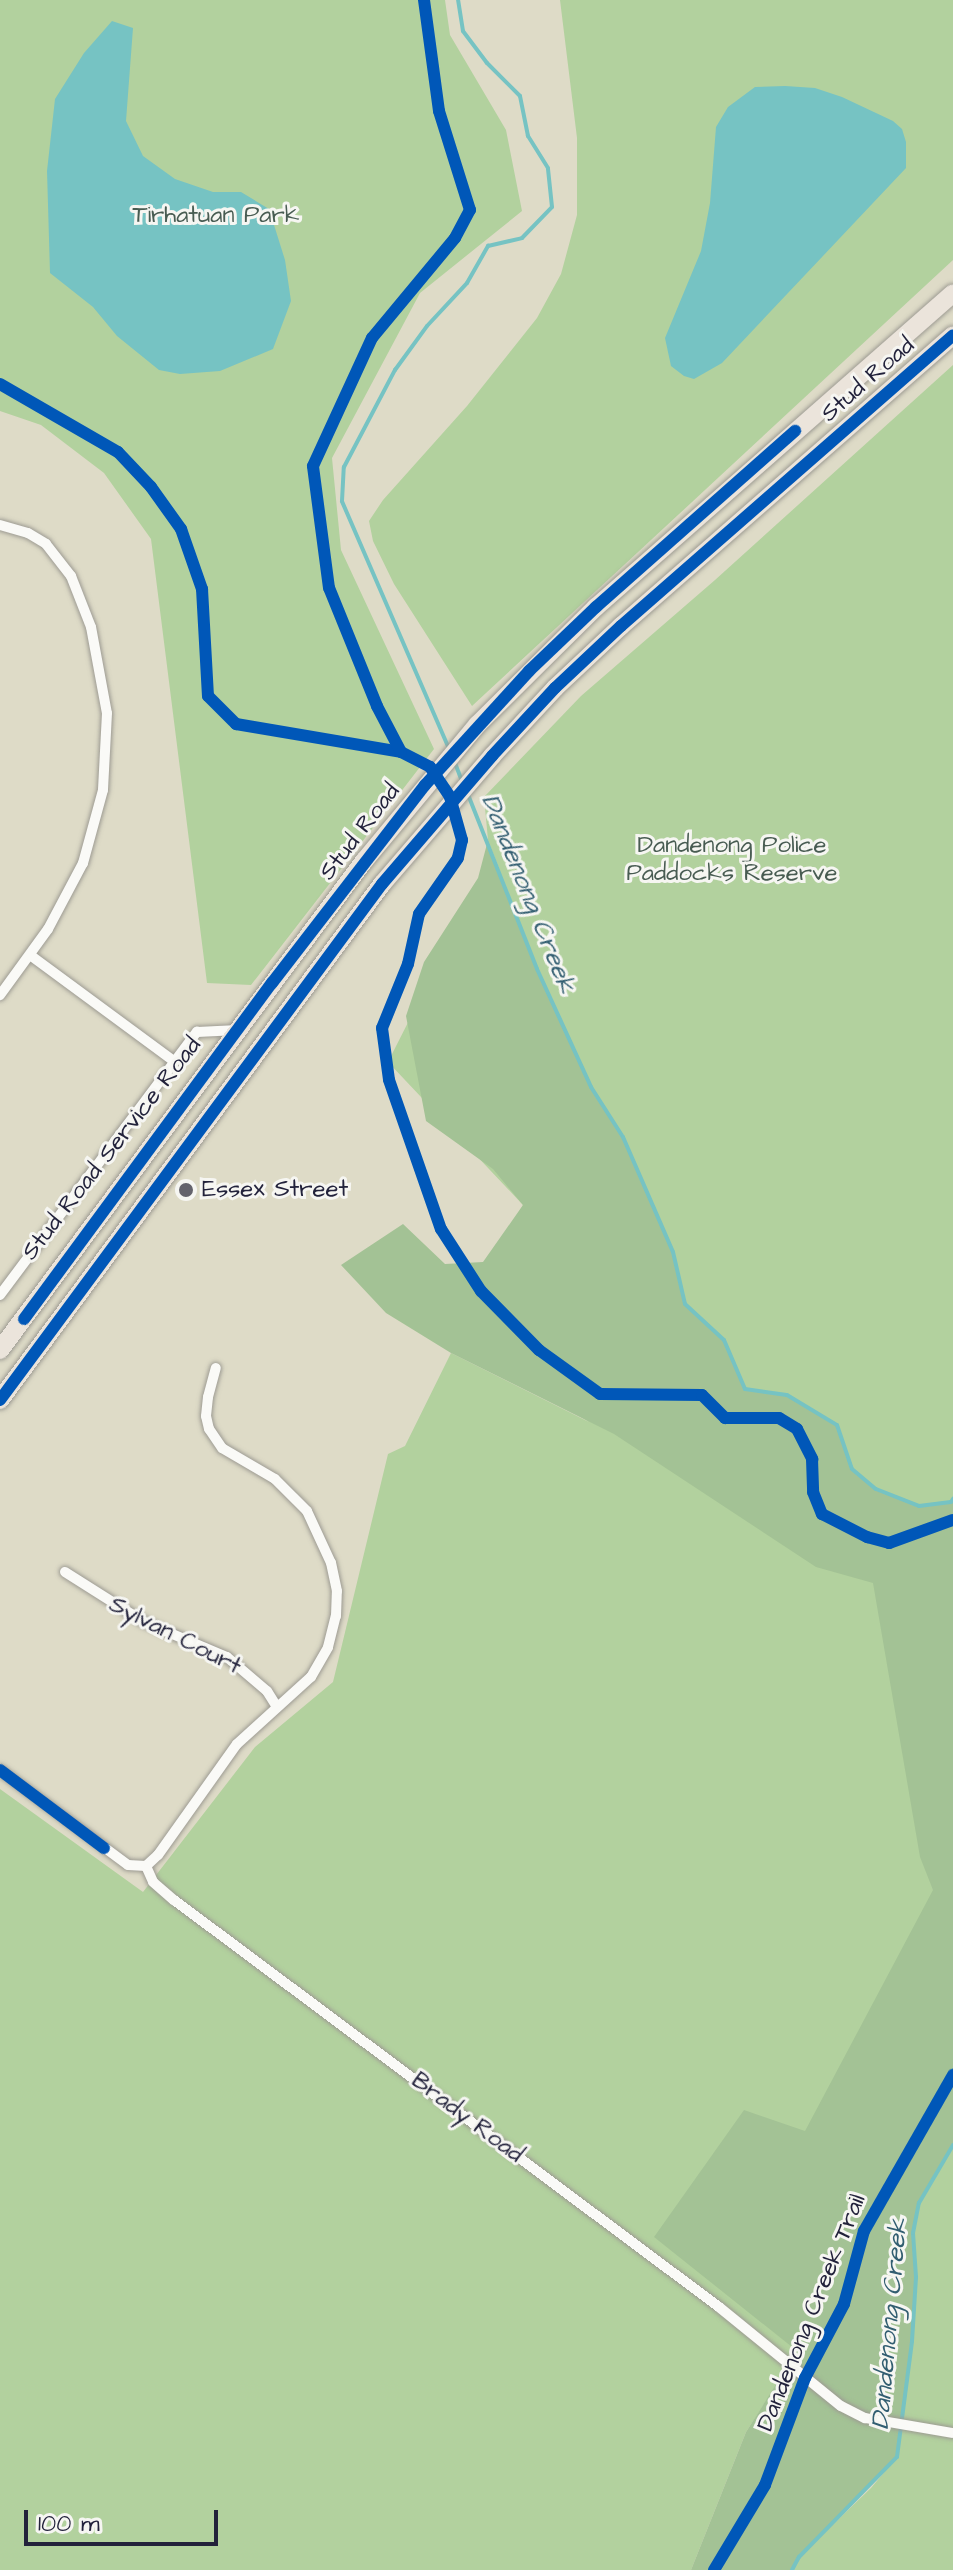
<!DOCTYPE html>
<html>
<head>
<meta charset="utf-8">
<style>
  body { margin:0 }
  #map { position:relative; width:953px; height:2570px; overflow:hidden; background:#dedbc7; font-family:"Architects Daughter",sans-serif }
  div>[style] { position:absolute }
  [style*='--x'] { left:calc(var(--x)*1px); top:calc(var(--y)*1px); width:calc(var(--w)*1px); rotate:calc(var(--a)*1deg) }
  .green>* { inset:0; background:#b2d19e }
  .forest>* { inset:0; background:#a3c295 }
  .water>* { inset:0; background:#76c3c3 }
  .stream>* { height:4px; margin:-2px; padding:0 2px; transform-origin:2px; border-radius:2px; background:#76c3c3 }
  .roads { filter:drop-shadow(0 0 2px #9d9b93) drop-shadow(0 0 2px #9d9b93) }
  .minor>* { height:10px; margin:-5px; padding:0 5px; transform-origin:5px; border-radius:5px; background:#fafaf7 }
  .trunk>* { height:18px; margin:-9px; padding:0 9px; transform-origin:9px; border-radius:9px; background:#ebe4db }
  .cycleway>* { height:12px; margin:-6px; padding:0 6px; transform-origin:6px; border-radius:6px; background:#0057b8 }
  .dots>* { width:22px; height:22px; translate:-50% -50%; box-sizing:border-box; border:4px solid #f6f6f2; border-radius:50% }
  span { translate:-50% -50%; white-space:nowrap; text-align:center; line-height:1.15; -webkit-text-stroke:6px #f6f6f2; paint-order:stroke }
  .park-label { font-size:24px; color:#485c52 }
  .street-label { font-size:24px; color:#22223b }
  .poi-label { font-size:24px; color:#22223b }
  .left { translate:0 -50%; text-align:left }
  .water-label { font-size:26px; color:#325e71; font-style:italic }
  .scale { position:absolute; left:24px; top:2510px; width:194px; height:36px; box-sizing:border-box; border:4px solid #22223b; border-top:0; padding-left:10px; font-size:24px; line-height:28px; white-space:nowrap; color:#22223b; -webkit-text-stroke:6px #f6f6f2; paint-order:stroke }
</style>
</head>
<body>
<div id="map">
  <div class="green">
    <i style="clip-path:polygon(0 0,445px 0,450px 35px,506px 130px,522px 211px,420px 293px,332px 458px,341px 550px,434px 749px,251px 985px,207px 983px,151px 539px,104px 473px,41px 425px,0 411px)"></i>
    <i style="clip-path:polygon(560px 0,953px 0,953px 260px,472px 706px,394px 584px,373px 541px,369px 521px,383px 500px,467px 406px,537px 318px,561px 274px,577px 215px,577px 138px)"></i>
    <i style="clip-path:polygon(953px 365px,953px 2570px,792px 2570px,799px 2557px,871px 2488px,897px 2457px,912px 2341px,916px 2277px,913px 2233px,921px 2199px,798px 2351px,746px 2432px,691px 2570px,0 2570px,0 1789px,143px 1892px,255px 1747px,333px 1682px,388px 1454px,405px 1446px,451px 1353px,589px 1422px,459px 1340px,523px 1205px,388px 1062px,470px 900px,500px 871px,488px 840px,484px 797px,581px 696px,715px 580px)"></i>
  </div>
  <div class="forest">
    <i style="clip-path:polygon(488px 840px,537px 969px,591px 1087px,623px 1137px,673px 1252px,685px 1304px,724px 1340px,745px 1389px,787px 1395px,837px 1425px,852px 1469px,876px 1489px,919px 1506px,951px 1502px,953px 1499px,953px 2145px,919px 2203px,913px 2233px,916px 2277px,912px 2341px,897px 2457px,799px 2557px,792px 2570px,691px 2570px,746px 2432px,797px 2351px,654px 2237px,744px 2110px,805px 2131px,933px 1890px,920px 1857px,873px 1583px,816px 1567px,614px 1434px,451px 1353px,386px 1313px,341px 1265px,403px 1224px,445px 1264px,483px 1262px,523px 1205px,493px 1169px,426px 1121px,406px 1016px,424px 962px,478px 878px)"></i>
  </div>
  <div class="water">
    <i style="clip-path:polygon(112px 21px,133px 28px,126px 121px,143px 156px,175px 179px,213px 192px,241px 192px,269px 209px,285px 260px,291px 301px,273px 349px,220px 371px,180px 374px,159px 370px,117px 336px,93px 307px,50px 273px,47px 171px,55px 99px,84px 53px)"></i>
    <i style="clip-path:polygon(785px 86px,815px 88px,842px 97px,893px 121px,902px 129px,906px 142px,906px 168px,722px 363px,694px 379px,684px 376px,671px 366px,665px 338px,701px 251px,710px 203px,716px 127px,728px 107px,755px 87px)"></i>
  </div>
  <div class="stream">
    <i style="--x:450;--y:751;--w:272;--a:-113.4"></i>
    <i style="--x:342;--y:501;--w:34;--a:-87"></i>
    <i style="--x:344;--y:467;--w:110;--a:-62.3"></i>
    <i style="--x:395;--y:370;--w:54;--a:-54"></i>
    <i style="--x:427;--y:326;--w:59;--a:-47.1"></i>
    <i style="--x:467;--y:283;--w:43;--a:-60.4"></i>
    <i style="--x:488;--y:246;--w:35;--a:-13"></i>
    <i style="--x:522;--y:238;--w:43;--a:-45.9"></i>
    <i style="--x:552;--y:207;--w:39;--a:-96"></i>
    <i style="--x:548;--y:168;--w:38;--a:-122"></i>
    <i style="--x:528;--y:136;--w:41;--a:-101.3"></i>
    <i style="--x:520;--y:96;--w:47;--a:-135"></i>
    <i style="--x:487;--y:63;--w:40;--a:-127"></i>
    <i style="--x:463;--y:31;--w:31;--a:-99"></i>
    <i style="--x:455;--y:763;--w:19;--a:69"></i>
    <i style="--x:467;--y:792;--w:190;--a:68.4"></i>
    <i style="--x:537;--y:969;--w:130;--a:65.4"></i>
    <i style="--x:591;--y:1087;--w:59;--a:57.4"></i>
    <i style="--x:623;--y:1137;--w:125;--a:66.5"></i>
    <i style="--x:673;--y:1252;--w:53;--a:77"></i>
    <i style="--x:685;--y:1304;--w:53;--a:42.7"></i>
    <i style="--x:724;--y:1340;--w:53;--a:66.8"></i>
    <i style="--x:745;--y:1389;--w:42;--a:8.1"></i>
    <i style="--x:787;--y:1395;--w:58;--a:31"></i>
    <i style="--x:837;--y:1425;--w:46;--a:71.2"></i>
    <i style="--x:852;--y:1469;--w:31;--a:40"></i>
    <i style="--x:876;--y:1489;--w:46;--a:21.6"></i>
    <i style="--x:919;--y:1506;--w:32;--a:-7"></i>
    <i style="--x:951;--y:1502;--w:4;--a:-56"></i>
    <i style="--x:792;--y:2570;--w:15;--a:-62"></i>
    <i style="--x:799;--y:2557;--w:140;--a:-45.6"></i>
    <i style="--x:897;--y:2457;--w:117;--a:-82.6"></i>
    <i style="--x:912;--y:2341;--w:64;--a:-86.4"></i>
    <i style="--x:916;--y:2277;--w:44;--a:-93.9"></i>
    <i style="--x:913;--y:2233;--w:31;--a:-79"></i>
    <i style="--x:919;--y:2203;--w:67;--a:-59.6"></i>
  </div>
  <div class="roads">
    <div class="minor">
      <i style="--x:0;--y:525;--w:29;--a:16"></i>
      <i style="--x:28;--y:533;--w:21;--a:31"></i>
      <i style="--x:46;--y:544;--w:41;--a:52"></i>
      <i style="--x:71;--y:576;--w:55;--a:68.6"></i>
      <i style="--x:91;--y:627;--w:87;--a:79.5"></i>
      <i style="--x:107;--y:713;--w:77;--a:93"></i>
      <i style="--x:103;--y:790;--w:76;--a:105.3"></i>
      <i style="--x:83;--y:863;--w:75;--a:117.9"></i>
      <i style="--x:48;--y:929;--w:82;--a:126"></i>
      <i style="--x:30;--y:955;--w:179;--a:36.4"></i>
      <i style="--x:0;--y:1295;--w:329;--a:-53.2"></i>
      <i style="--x:197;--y:1032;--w:41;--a:-2.8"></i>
      <i style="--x:65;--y:1572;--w:93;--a:32.3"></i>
      <i style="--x:144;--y:1622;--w:90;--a:22.9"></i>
      <i style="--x:227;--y:1657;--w:52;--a:40.4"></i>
      <i style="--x:267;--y:1691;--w:19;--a:58"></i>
      <i style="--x:0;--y:1770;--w:159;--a:36.6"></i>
      <i style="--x:128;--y:1865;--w:18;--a:3"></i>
      <i style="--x:146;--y:1866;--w:17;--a:66"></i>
      <i style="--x:153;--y:1882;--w:28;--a:41"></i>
      <i style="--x:174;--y:1900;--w:680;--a:36.75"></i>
      <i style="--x:719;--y:2307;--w:157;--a:39.1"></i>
      <i style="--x:841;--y:2406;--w:27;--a:27"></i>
      <i style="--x:865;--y:2418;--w:89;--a:9.7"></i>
      <i style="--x:146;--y:1866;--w:16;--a:-43"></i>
      <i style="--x:158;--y:1855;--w:136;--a:-54.6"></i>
      <i style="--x:237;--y:1744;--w:100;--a:-42.2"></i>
      <i style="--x:311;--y:1677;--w:34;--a:-60"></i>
      <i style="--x:328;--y:1647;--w:32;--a:-76"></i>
      <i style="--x:336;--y:1616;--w:25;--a:-88"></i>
      <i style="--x:337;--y:1591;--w:29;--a:-102"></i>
      <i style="--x:331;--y:1563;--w:57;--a:-114.8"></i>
      <i style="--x:307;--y:1511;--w:45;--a:-135"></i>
      <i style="--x:275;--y:1479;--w:61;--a:-149.7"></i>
      <i style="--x:222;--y:1448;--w:23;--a:-124"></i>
      <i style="--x:209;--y:1429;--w:13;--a:-103"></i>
      <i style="--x:206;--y:1416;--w:19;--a:-84"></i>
      <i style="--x:208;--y:1397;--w:30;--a:-75"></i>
    </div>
    <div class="trunk">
      <i style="--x:0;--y:1350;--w:610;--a:-53.34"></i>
      <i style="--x:364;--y:861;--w:177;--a:-50.3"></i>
      <i style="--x:477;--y:725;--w:168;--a:-44.8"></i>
      <i style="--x:596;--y:607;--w:475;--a:-41.3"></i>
      <i style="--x:0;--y:1400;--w:642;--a:-53.49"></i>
      <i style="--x:382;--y:884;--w:169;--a:-49.3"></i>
      <i style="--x:492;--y:756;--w:93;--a:-47.2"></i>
      <i style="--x:555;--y:688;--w:91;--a:-43.2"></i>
      <i style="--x:621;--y:626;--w:441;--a:-41.2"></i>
    </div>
  </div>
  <div class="cycleway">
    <i style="--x:0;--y:384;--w:136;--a:30"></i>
    <i style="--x:118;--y:452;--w:48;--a:46.7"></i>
    <i style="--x:151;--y:487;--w:52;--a:54.5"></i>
    <i style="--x:181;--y:529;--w:64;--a:70.7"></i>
    <i style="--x:202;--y:589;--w:107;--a:86.8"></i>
    <i style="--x:208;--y:696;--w:40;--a:45"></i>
    <i style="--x:236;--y:724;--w:167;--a:9.6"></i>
    <i style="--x:401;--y:752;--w:33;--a:27"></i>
    <i style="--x:430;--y:767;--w:36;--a:56"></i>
    <i style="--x:450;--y:797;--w:45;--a:74.4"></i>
    <i style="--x:462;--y:840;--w:18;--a:103"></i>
    <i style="--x:458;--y:858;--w:68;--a:124.9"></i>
    <i style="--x:419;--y:914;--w:51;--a:102.4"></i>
    <i style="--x:408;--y:964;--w:69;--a:112.1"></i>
    <i style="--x:382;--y:1028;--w:52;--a:82.3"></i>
    <i style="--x:389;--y:1080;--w:158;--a:70.8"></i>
    <i style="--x:441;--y:1229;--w:74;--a:57.2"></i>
    <i style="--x:481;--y:1291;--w:83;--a:45.5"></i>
    <i style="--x:539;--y:1350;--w:75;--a:35.8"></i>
    <i style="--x:600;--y:1394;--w:102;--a:0.6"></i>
    <i style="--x:702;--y:1395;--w:33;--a:45"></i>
    <i style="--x:725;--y:1418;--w:54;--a:0"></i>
    <i style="--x:779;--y:1418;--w:21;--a:31"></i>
    <i style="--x:797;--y:1429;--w:34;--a:63"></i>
    <i style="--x:812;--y:1459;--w:33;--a:88"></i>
    <i style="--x:813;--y:1492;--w:24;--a:68"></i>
    <i style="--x:822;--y:1514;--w:51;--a:27.1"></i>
    <i style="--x:867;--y:1537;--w:23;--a:15"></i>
    <i style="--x:889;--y:1543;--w:68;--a:-19.8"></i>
    <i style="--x:401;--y:752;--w:52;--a:-117.6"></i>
    <i style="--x:377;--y:706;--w:127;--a:-112.1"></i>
    <i style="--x:329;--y:588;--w:123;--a:-97.5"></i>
    <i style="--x:313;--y:466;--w:141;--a:-65.3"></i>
    <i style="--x:372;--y:338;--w:130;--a:-50.3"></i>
    <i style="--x:455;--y:238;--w:32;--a:-62"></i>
    <i style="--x:470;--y:210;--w:104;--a:-107.4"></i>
    <i style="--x:439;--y:111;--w:112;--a:-97.7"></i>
    <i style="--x:24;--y:1319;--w:418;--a:-53.6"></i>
    <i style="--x:272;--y:983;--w:250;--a:-52.3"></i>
    <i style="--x:425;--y:785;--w:154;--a:-47.6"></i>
    <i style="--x:529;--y:671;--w:93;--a:-43.7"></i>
    <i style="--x:596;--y:607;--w:266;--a:-41.5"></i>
    <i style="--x:0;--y:1400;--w:642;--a:-53.49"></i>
    <i style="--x:382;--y:884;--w:169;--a:-49.3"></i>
    <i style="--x:492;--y:756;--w:93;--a:-47.2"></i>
    <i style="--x:555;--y:688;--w:91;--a:-43.2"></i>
    <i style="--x:621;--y:626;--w:441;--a:-41.2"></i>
    <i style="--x:0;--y:1770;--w:130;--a:36.9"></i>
    <i style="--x:714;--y:2570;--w:99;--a:-59"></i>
    <i style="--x:765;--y:2485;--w:114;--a:-69.5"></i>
    <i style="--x:805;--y:2378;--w:84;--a:-62.2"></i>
    <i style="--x:844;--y:2304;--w:76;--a:-74.7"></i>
    <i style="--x:864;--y:2231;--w:180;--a:-60.3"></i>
  </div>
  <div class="dots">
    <i style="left:186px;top:1190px;background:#64636c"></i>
  </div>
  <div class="park-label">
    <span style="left:216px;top:216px">Tirhatuan Park</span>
    <span style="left:732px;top:860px">Dandenong Police<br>Paddocks Reserve</span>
  </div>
  <div class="street-label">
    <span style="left:868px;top:380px;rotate:-41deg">Stud Road</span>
    <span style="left:360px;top:832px;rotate:-52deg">Stud Road</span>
    <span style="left:112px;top:1149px;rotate:-52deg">Stud Road Service Road</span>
    <span style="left:175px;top:1636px;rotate:27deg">Sylvan Court</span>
    <span style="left:467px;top:2118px;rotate:37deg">Brady Road</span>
    <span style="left:812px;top:2313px;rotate:-68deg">Dandenong Creek Trail</span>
  </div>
  <div class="poi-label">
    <span class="left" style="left:202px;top:1190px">Essex Street</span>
  </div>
  <div class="water-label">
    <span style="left:528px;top:894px;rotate:68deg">Dandenong Creek</span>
    <span style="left:890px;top:2324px;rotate:-85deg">Dandenong Creek</span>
  </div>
  <div class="scale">100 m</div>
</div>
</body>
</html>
